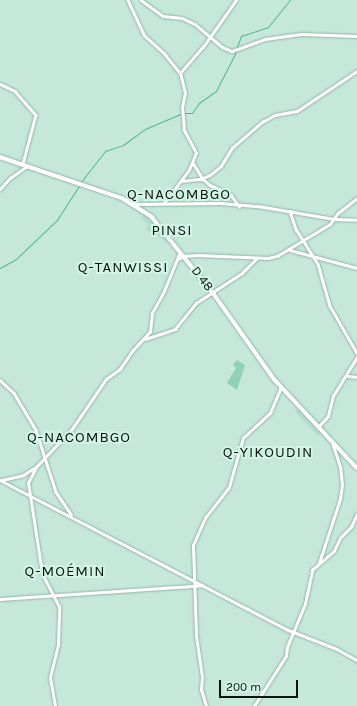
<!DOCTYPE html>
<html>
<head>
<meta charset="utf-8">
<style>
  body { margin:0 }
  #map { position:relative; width:357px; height:706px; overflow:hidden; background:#c6e8db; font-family:Karla,sans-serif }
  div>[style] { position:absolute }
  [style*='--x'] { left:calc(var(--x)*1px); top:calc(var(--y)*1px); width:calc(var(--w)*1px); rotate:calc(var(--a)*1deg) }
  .built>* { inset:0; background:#b4dfcf }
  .green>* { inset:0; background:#91d1ba }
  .stream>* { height:1px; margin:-0.5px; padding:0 0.5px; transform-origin:0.5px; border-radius:0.5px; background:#51b596 }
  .roads { filter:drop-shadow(0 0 1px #94b5a9) drop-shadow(0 0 1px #94b5a9) }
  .street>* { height:2.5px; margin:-1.25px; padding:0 1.25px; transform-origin:1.25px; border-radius:1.25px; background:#fff }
  .secondary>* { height:3.5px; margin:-1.75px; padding:0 1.75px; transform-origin:1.75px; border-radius:1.75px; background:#fff }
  span { translate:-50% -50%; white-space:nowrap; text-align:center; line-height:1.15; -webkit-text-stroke:4px #d3f5e8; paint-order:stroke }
  .street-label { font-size:13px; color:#07140f }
  .quarter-label { font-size:15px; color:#07140f; letter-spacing:1px }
  .scale { position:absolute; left:219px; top:680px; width:79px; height:18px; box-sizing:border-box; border:2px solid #07140f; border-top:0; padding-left:5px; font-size:12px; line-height:14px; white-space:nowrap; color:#07140f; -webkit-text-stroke:3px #d3f5e8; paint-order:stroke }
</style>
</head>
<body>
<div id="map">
  <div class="built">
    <i style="clip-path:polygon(145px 212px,152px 217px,173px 242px,170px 244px,145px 229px,148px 224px,141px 219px)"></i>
    <i style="clip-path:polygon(300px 407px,323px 431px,318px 436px,295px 412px)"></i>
  </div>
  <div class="green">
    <i style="clip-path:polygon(237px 360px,245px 365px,237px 390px,227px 383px,236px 368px,233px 365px)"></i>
  </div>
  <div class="stream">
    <i style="--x:237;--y:47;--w:12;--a:-70"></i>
    <i style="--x:241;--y:36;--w:28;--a:-18"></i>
    <i style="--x:268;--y:27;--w:35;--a:-51"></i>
    <i style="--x:184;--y:113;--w:8;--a:0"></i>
    <i style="--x:192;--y:113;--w:12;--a:-55"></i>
    <i style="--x:199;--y:103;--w:21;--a:-35"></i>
    <i style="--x:216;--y:91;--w:46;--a:-62.9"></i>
    <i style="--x:0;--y:268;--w:18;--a:-29"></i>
    <i style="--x:16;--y:259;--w:57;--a:-43.6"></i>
    <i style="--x:57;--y:220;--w:50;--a:-57.3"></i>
    <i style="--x:84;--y:178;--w:34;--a:-52"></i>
    <i style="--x:105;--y:151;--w:19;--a:-18"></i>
    <i style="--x:123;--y:145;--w:27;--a:-36"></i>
    <i style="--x:145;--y:129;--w:39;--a:-23"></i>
  </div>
  <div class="roads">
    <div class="street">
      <i style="--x:128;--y:0;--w:38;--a:65"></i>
      <i style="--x:144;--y:35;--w:27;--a:42"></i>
      <i style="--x:164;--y:53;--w:26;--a:51"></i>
      <i style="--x:141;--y:0;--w:27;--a:36"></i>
      <i style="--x:163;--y:16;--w:19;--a:6"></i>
      <i style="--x:182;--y:18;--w:14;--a:25"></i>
      <i style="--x:195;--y:24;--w:35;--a:40"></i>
      <i style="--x:222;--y:47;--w:11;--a:22"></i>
      <i style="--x:232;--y:51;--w:35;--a:-20"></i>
      <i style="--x:265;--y:39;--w:36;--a:-8"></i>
      <i style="--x:301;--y:34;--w:56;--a:2"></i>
      <i style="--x:0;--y:84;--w:17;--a:25"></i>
      <i style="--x:15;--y:91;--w:32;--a:49"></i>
      <i style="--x:36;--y:115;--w:51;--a:104.9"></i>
      <i style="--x:193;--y:163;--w:19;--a:58"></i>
      <i style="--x:203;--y:179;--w:9;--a:41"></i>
      <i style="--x:210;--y:185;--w:23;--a:25"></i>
      <i style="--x:231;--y:195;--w:14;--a:54"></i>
      <i style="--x:181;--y:181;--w:20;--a:-6"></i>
      <i style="--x:201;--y:179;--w:10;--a:-24"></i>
      <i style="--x:210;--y:175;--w:14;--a:-39"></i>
      <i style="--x:221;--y:166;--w:21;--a:-59"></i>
      <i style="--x:232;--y:148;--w:40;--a:-41"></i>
      <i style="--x:262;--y:122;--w:15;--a:-28"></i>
      <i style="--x:275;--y:115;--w:22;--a:-10"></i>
      <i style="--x:297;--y:111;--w:72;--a:-33.7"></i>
      <i style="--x:0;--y:189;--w:15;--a:-48"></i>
      <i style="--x:10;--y:178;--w:21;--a:-35"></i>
      <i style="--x:164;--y:203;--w:41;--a:-52.9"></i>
      <i style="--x:189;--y:170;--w:18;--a:-68"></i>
      <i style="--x:196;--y:153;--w:26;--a:-118"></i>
      <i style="--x:184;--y:130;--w:22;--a:-95"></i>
      <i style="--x:182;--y:108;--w:15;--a:-79"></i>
      <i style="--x:185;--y:93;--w:21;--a:-104"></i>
      <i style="--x:180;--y:73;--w:35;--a:-49"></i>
      <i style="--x:203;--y:47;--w:57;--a:-54.9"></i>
      <i style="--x:134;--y:204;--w:86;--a:-0.7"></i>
      <i style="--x:220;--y:203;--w:38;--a:5"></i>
      <i style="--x:258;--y:206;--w:77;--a:9.7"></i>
      <i style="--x:334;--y:219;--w:23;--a:2"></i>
      <i style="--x:290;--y:211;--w:19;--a:72"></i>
      <i style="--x:296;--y:229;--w:41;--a:57.8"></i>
      <i style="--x:318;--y:264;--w:44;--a:74.1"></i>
      <i style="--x:330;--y:306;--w:54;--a:60.1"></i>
      <i style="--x:290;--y:250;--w:69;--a:15"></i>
      <i style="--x:178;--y:259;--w:7;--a:-27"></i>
      <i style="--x:184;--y:256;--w:13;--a:-4"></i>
      <i style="--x:197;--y:255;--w:71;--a:2.4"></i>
      <i style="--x:268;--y:258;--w:9;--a:-13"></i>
      <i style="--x:277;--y:256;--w:62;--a:-31.1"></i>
      <i style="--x:330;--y:224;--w:14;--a:-54"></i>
      <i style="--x:338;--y:213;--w:24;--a:-38"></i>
      <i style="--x:145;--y:339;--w:32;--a:-18"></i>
      <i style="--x:175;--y:329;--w:33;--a:-51"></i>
      <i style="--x:196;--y:303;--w:55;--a:-33.1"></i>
      <i style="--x:242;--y:273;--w:21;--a:-45"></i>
      <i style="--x:348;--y:376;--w:9;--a:6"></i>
      <i style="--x:0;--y:380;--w:19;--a:43"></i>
      <i style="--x:14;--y:393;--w:43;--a:59.3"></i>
      <i style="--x:36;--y:430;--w:65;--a:72.1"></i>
      <i style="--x:56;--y:492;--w:27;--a:56"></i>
      <i style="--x:319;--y:426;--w:13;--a:-48"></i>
      <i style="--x:328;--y:416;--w:21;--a:-76"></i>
      <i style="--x:333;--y:396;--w:46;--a:-58.4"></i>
      <i style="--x:0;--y:480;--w:322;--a:27.5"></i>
      <i style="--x:286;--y:629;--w:55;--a:21.4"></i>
      <i style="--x:337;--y:649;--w:23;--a:29"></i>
      <i style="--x:2;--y:480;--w:22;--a:-13"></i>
      <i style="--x:23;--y:475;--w:15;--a:-32"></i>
      <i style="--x:319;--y:563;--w:67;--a:-71.8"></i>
      <i style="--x:340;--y:499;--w:14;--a:-82"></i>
      <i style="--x:342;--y:485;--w:18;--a:-96"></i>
      <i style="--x:340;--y:467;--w:25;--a:-108"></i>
      <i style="--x:0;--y:599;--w:203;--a:-3.9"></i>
      <i style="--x:55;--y:706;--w:29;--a:-100"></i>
      <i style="--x:50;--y:677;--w:34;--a:-76"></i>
      <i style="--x:58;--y:644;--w:37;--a:-88"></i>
      <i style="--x:59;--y:607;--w:38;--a:-117"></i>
      <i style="--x:42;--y:573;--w:91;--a:-98.8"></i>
      <i style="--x:28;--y:483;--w:18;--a:-63"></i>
      <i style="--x:36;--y:467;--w:52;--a:-46.5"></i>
      <i style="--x:72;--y:429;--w:60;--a:-55.8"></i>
      <i style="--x:106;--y:379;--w:17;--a:-36"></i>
      <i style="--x:120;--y:369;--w:22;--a:-56"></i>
      <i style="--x:132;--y:351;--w:26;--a:-47"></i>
      <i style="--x:150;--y:332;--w:19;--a:-84"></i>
      <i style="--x:152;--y:313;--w:25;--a:-61"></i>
      <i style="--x:164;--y:291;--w:42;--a:-67.7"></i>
      <i style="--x:206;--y:706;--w:17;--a:-107"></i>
      <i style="--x:201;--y:690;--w:13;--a:-86"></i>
      <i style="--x:202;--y:677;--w:41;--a:-98.3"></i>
      <i style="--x:196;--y:636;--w:91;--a:-91.9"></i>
      <i style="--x:193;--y:545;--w:30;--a:-66"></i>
      <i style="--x:205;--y:518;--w:39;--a:-52"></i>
      <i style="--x:229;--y:487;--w:51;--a:-74.1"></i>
      <i style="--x:243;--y:438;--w:37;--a:-43"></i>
      <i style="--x:270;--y:413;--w:28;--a:-67"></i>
      <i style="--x:254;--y:706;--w:59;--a:-57.4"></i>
      <i style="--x:286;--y:656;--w:9;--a:-84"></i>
      <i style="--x:287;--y:647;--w:47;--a:-67.3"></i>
      <i style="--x:305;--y:604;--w:35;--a:-78"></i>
      <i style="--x:312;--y:570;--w:29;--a:-41"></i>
      <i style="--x:334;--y:551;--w:14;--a:-65"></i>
      <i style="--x:340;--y:538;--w:16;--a:-45"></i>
      <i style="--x:351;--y:527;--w:14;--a:-65"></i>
    </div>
    <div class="secondary">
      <i style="--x:0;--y:157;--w:129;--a:18.6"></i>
      <i style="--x:122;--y:198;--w:36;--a:32"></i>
      <i style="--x:152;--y:217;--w:99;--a:51.2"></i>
      <i style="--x:214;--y:294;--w:105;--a:54.7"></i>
      <i style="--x:275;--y:380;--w:120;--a:47"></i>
    </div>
  </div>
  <div class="street-label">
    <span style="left:202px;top:279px;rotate:52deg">D 48</span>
  </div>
  <div class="quarter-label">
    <span style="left:179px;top:195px">Q-NACOMBGO</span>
    <span style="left:172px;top:231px">PINSI</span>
    <span style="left:123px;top:268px">Q-TANWISSI</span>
    <span style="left:79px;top:438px">Q-NACOMBGO</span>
    <span style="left:268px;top:453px">Q-YIKOUDIN</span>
    <span style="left:65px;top:572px">Q-MOÉMIN</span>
  </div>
  <div class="scale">200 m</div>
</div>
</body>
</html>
